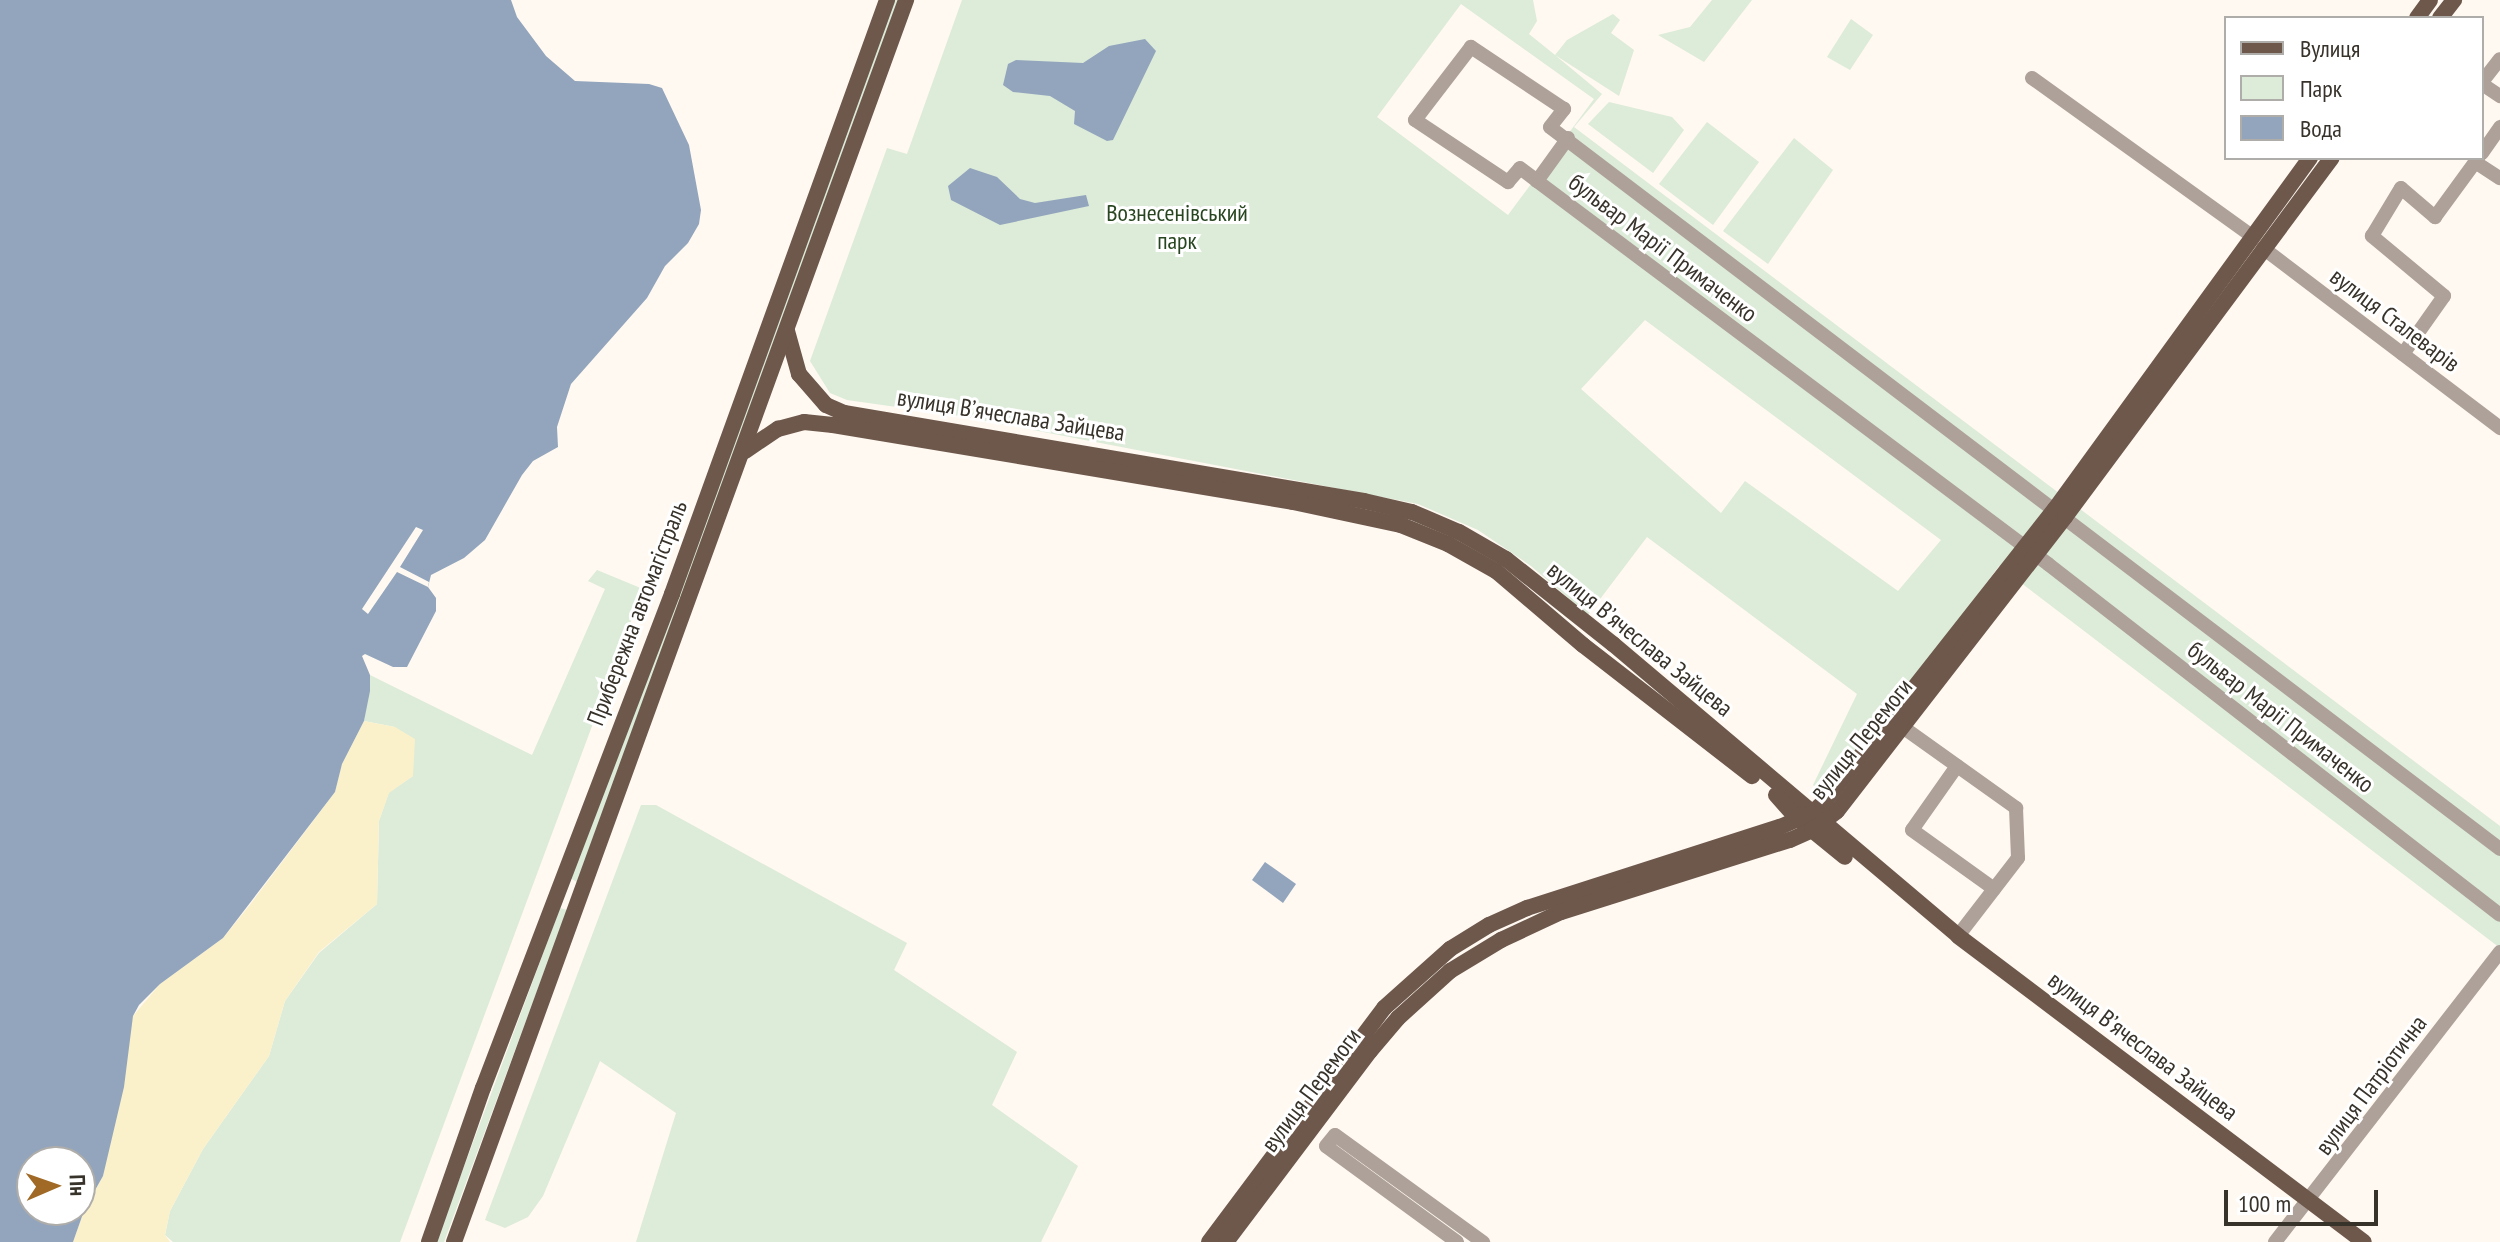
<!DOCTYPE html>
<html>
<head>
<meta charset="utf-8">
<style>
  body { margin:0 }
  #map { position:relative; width:2500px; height:1242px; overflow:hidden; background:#fff9f1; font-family:"PT Sans Narrow",sans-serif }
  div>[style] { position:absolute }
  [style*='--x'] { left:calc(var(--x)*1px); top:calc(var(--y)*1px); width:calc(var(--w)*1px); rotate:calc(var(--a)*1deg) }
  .green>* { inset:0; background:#ddebd9 }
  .sand>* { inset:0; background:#faf1cb }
  .water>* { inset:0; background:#92a5bd }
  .pier>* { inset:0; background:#fff9f1 }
  .minor>* { height:14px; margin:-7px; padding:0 7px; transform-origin:7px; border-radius:7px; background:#aea19a }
  .major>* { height:16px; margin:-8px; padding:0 8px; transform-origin:8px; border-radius:8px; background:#6e584c }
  span { translate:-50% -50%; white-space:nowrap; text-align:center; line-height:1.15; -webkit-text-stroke:6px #fff; paint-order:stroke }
  .park-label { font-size:24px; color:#27451f }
  .street-label { font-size:24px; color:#37322a }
  .legend { position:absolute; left:2224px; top:16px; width:260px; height:144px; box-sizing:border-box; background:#fff; border:2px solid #afadaa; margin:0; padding:10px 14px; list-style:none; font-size:24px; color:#37322a }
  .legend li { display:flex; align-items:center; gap:16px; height:40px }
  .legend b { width:40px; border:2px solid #afadaa }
  .north { position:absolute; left:16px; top:1146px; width:80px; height:80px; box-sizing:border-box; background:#fff; border:2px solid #afadaa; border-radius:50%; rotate:88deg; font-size:22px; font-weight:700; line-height:32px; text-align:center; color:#37322a }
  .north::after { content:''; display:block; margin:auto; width:28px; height:36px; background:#a06925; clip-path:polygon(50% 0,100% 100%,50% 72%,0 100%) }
  .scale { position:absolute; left:2224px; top:1190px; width:154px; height:36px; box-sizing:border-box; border:4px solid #37322a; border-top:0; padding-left:10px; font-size:24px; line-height:28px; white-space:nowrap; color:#37322a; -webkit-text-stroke:6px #fff; paint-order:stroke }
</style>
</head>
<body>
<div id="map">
  <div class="green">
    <i style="clip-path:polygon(893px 0,900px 0,577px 882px,570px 878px)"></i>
    <i style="clip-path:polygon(evenodd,962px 0,1533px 0,1537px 21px,1529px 34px,1555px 55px,1567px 40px,1613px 14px,1620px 20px,1611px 33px,1634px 50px,1619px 96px,1555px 55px,1602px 94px,1574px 127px,2500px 826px,2500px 948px,1999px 566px,1825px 797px,1813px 785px,1857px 694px,1647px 537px,1588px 615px,1531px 566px,1478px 530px,1418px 504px,960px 416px,847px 400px,830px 393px,810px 361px,887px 148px,907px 154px,962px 0,1461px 4px,1594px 99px,1508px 215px,1377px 117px,1461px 4px,962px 0,1645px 320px,1941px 540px,1898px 591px,1745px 481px,1721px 513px,1581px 389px,1645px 320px)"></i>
    <i style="clip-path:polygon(1712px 0,1752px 0,1704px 62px,1658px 35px,1690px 27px)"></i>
    <i style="clip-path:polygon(1851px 19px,1873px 35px,1850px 70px,1827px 57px)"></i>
    <i style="clip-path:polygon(1609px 102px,1672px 117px,1684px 130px,1653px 173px,1588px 124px)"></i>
    <i style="clip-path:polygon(1707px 122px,1759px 162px,1713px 225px,1659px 184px)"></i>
    <i style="clip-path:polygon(1794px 138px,1833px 170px,1768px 264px,1723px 231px)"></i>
    <i style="clip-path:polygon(597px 570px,643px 589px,400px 1242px,173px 1242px,165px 1235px,170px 1211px,203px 1149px,269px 1056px,285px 1001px,319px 953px,377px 904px,379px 821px,389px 792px,413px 776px,395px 727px,364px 721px,370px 675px,532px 755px,605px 589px,588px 581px)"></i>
    <i style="clip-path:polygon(641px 805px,656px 805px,907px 943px,894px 970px,1017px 1052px,992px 1105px,1078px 1166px,1041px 1242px,636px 1242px,676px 1113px,600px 1061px,543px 1196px,528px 1217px,505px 1228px,485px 1220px)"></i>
    <i style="clip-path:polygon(560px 908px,567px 910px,444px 1242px,436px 1242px)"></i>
  </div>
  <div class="sand">
    <i style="clip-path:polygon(364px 721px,395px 727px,415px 739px,413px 776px,389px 793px,379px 821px,377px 904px,319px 952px,285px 1001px,269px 1056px,203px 1149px,170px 1211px,165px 1235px,170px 1242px,73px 1242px,85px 1208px,103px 1176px,133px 1016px,160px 984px,223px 938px,249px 906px,335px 792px,342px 764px)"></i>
  </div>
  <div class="water">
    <i style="clip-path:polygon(evenodd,0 0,511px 0,517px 17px,546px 56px,575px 81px,649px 84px,662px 88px,689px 145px,701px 210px,699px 224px,688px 243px,665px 266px,647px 298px,571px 384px,557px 427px,558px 447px,533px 461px,522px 475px,485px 540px,464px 558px,431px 575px,428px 587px,436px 598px,436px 611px,407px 667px,393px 667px,365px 654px,362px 656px,370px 675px,370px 691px,364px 721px,342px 764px,335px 792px,223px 938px,160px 984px,139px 1005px,133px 1016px,124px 1087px,103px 1176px,85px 1208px,73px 1242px,0 1242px,0 0,32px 1162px,80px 1162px,80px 1210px,32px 1210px,32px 1162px)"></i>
    <i style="clip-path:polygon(1145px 39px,1156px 51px,1113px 140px,1107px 141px,1074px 124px,1075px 111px,1050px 96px,1013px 92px,1003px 85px,1008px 64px,1016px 60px,1083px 63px,1109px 46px)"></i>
    <i style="clip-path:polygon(970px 168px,997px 177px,1020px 199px,1035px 203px,1086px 195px,1089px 206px,1000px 225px,951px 200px,948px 186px)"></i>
    <i style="clip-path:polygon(1265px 862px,1296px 884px,1283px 903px,1252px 880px)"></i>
  </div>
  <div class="pier">
    <i style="clip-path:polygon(416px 527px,423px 530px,400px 567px,429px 582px,428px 587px,397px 572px,368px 614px,362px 609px)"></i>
  </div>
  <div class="minor">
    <i style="--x:2032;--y:78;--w:271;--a:35.7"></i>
    <i style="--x:2482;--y:82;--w:29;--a:-52"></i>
    <i style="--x:2482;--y:84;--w:22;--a:34"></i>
    <i style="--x:2482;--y:153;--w:32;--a:-55"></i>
    <i style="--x:2475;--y:162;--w:30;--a:33"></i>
    <i style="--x:1537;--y:181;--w:53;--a:-54.2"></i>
    <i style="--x:2263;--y:248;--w:298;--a:37.2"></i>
    <i style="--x:2403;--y:354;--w:71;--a:-54.7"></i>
    <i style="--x:2444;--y:296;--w:94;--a:-140.2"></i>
    <i style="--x:2372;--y:236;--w:56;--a:-58.9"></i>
    <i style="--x:2401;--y:188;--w:45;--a:40.5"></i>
    <i style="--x:2435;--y:217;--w:73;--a:-53.9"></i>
    <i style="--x:1904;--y:728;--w:138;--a:35.5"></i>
    <i style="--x:2016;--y:808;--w:50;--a:87.7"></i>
    <i style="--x:2018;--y:858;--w:98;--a:127.6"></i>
    <i style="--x:1957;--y:766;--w:78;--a:125.1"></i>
    <i style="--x:1912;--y:830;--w:101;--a:35.7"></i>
    <i style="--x:2500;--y:849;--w:1193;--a:-142.77"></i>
    <i style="--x:1550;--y:127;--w:23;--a:-52"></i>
    <i style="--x:1564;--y:109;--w:112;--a:-146.3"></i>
    <i style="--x:1471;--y:47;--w:92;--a:127.5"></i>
    <i style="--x:1415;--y:120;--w:112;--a:33.7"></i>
    <i style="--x:1508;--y:182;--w:18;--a:-49"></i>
    <i style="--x:1520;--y:168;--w:21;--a:37"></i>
    <i style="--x:1537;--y:181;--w:639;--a:36.85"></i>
    <i style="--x:2048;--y:564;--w:572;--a:37.83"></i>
    <i style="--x:1457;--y:1242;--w:162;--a:-143.8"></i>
    <i style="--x:1326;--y:1146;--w:14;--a:-51"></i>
    <i style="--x:1335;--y:1135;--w:183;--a:35.9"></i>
    <i style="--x:2275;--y:1242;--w:367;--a:-52.2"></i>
  </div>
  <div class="major">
    <i style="--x:2417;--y:18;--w:22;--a:-54"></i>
    <i style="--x:2440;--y:18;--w:23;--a:-52"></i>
    <i style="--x:787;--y:331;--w:45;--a:74.4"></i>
    <i style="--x:799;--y:374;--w:41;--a:48.9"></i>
    <i style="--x:826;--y:405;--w:20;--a:24"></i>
    <i style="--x:844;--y:413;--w:527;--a:9.61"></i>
    <i style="--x:1364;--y:501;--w:49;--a:12.9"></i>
    <i style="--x:1412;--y:512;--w:51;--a:23.1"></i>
    <i style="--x:1459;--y:532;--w:54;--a:29.9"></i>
    <i style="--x:1506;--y:559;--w:137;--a:38.5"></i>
    <i style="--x:1613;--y:644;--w:452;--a:40.2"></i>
    <i style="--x:1958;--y:936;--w:508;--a:37.01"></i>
    <i style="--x:745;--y:451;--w:40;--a:-34"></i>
    <i style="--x:778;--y:429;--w:27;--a:-15"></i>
    <i style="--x:804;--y:422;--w:29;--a:6"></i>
    <i style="--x:833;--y:425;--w:466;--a:9.5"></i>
    <i style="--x:1293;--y:502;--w:110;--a:12"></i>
    <i style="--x:1401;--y:525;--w:51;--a:22"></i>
    <i style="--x:1448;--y:544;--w:55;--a:29.4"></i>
    <i style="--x:1496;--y:571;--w:114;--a:40.4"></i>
    <i style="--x:1583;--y:645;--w:214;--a:37.8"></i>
    <i style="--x:1776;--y:795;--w:30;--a:48"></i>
    <i style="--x:1796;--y:817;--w:63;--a:39.2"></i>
    <i style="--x:429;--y:1242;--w:163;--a:-70.7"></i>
    <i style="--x:483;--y:1088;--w:529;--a:-69.06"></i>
    <i style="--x:672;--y:594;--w:632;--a:-70.1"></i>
    <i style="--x:454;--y:1242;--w:1322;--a:-70"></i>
    <i style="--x:1209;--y:1242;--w:292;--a:-53.2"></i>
    <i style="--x:1384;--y:1008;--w:89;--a:-41.8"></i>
    <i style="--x:1450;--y:949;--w:46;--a:-31.6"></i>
    <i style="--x:1489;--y:925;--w:42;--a:-24.1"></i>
    <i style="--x:1527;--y:908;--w:266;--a:-17.8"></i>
    <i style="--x:1780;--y:827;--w:35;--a:-24"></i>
    <i style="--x:1812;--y:813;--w:18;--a:-43"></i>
    <i style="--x:1825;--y:801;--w:372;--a:-51.8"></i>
    <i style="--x:2055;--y:509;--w:434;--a:-54"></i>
    <i style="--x:1226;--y:1242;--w:239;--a:-53"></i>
    <i style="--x:1370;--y:1051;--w:43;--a:-49.7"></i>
    <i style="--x:1398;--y:1018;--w:70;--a:-42.1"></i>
    <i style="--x:1450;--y:971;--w:60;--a:-31.3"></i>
    <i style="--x:1501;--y:940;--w:66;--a:-25"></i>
    <i style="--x:1561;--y:912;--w:240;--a:-17.5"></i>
    <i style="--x:1790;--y:840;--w:24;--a:-24"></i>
    <i style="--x:1812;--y:830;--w:31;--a:-37"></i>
    <i style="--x:1837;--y:811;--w:372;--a:-52.2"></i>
    <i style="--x:2065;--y:517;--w:447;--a:-53.4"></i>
  </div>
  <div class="park-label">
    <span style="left:1177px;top:227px">Вознесенівський<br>парк</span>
  </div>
  <div class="street-label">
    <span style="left:1663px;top:248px;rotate:37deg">бульвар Марії Примаченко</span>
    <span style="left:2395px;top:320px;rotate:37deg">вулиця Сталеварів</span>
    <span style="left:1011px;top:415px;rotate:9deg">вулиця Вʼячеслава Зайцева</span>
    <span style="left:637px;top:613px;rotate:-69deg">Прибережна автомагістраль</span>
    <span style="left:1640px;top:639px;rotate:39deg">вулиця Вʼячеслава Зайцева</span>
    <span style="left:2281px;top:717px;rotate:38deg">бульвар Марії Примаченко</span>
    <span style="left:1861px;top:739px;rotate:-51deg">вулиця Перемоги</span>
    <span style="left:2143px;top:1046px;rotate:37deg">вулиця Вʼячеслава Зайцева</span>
    <span style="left:2371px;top:1085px;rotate:-53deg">вулиця Патріотична</span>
    <span style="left:1311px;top:1090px;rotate:-53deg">вулиця Перемоги</span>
  </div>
  <ul class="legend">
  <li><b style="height:10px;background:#6e584c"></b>Вулиця</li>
  <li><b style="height:22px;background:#ddebd9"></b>Парк</li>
  <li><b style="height:22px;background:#92a5bd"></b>Вода</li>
  </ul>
  <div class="north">Пн</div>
  <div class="scale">100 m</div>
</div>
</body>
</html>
